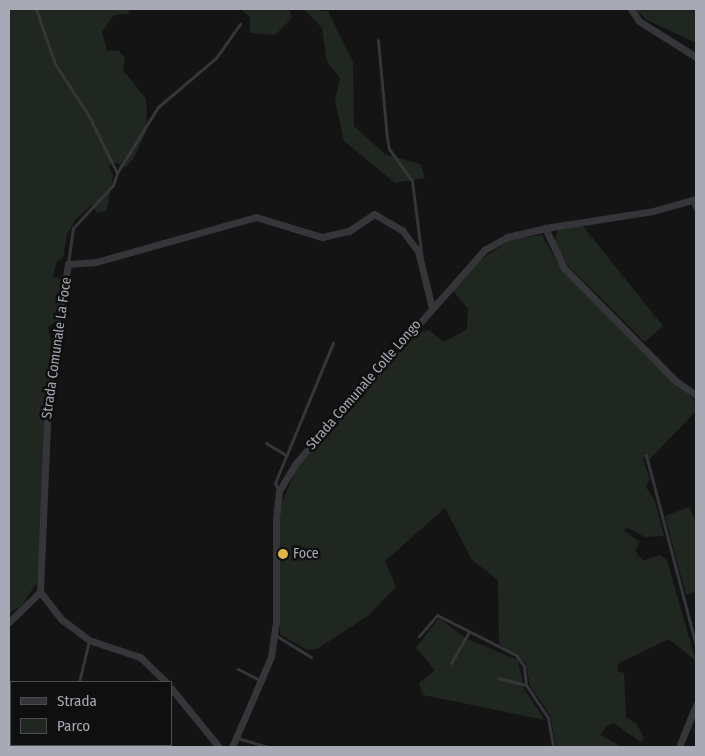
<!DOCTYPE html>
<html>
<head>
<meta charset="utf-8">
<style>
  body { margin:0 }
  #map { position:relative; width:705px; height:756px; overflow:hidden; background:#141415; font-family:"Fira Sans Condensed",sans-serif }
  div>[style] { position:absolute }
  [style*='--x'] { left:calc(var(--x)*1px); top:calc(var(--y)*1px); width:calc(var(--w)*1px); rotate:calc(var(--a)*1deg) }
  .green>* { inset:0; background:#202721 }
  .lane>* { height:3px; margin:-1.5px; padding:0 1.5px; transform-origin:1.5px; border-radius:1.5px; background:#35353a }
  .street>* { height:7px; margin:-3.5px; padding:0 3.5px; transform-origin:3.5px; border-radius:3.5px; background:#35353a }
  .dots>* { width:14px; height:14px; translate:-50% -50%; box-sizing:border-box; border:2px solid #0f0f10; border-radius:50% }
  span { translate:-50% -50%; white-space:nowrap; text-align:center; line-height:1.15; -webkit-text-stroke:5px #0f0f10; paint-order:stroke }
  .street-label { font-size:14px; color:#a7aab4 }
  .poi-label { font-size:14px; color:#a7aab4 }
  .left { translate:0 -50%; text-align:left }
  .frame { position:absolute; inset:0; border:10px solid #a7aab4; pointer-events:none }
  .legend { position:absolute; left:10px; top:681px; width:162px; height:65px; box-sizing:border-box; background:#0f0f10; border:1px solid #4c4d52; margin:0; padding:6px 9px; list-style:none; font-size:15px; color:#a7aab4 }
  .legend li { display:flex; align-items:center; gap:10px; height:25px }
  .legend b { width:25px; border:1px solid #4c4d52 }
</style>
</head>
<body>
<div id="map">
  <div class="green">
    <i style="clip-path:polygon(9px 9px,131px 9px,127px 14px,114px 15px,102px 32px,107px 50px,119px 51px,125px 58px,123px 70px,146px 99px,147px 111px,146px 132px,133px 159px,126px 167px,113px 162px,109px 167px,113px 175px,107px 211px,97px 213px,92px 205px,76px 219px,67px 234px,63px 258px,57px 261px,53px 277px,61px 279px,61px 299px,58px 320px,48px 327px,51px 341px,38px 581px,22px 605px,9px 614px)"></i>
    <i style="clip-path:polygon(241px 9px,289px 9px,292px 18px,275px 35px,250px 33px,250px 17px)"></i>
    <i style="clip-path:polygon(304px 9px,328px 11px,353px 62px,354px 126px,386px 155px,420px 164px,425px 178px,395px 183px,344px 141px,335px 101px,340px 78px,327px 62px,322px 28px)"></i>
    <i style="clip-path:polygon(635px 9px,696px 9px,696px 43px,647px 20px)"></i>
    <i style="clip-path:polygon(583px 226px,663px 326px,645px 342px,568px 266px,554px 242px,558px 230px)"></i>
    <i style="clip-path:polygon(542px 235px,563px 272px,696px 402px,696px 411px,650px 459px,642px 458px,650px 479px,646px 487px,655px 501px,664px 536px,645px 537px,626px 527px,624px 531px,640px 542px,635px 551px,643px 561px,659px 555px,667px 560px,696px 661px,669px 639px,619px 663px,617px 671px,624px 673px,626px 718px,636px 723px,644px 738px,641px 742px,614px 723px,606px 727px,600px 735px,622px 747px,556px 747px,550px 715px,530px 686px,526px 663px,499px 644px,498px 580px,472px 560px,445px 508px,385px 561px,396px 587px,369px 615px,317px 649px,307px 650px,280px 634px,280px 508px,297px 467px,415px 334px,429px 330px,444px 342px,467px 329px,468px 309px,453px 291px,482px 259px,513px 238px)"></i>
    <i style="clip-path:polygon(689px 507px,696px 521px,696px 592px,686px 595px,665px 516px)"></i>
    <i style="clip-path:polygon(439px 618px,467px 639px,518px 660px,524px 689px,545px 720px,423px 695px,419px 683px,435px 670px,416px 648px)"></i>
  </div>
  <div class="lane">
    <i style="--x:36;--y:9;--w:58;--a:70.9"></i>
    <i style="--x:55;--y:64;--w:62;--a:56.8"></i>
    <i style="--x:89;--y:116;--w:64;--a:63.8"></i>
    <i style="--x:117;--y:173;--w:13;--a:108"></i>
    <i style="--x:113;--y:185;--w:59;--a:132.9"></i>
    <i style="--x:73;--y:228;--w:36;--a:98"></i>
    <i style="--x:378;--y:40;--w:98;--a:84.8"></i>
    <i style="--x:387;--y:138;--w:11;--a:80"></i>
    <i style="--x:389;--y:149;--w:39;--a:54"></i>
    <i style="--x:412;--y:181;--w:79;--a:82.7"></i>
    <i style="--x:117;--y:173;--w:78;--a:-58.2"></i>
    <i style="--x:158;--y:107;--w:76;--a:-40.2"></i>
    <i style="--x:216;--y:58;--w:42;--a:-54.8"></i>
    <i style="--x:692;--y:202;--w:10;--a:66"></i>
    <i style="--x:266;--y:443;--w:23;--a:31"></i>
    <i style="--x:646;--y:455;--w:196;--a:75.3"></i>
    <i style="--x:279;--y:491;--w:9;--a:-117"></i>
    <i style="--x:275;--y:483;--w:152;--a:-67.5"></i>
    <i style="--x:275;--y:635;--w:42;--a:31.4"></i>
    <i style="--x:419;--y:636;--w:28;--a:-49"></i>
    <i style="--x:437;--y:615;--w:89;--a:26.9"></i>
    <i style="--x:516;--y:655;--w:14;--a:54"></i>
    <i style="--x:524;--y:666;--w:19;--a:84"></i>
    <i style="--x:526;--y:685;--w:40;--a:56"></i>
    <i style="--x:548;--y:718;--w:29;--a:80"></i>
    <i style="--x:451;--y:663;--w:36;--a:-60"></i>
    <i style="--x:238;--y:669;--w:25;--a:27"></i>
    <i style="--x:498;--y:678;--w:29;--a:14"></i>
    <i style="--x:79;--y:682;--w:42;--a:-76.3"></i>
    <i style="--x:237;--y:738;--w:33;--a:16"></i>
  </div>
  <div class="street">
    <i style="--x:631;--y:9;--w:14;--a:56"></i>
    <i style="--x:639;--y:21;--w:67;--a:32.3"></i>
    <i style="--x:545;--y:228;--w:44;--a:64.6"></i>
    <i style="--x:564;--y:268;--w:159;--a:45.3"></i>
    <i style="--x:676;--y:381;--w:24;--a:35"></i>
    <i style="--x:9;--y:622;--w:43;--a:-44.1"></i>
    <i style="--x:166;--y:682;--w:36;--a:-136"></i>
    <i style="--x:140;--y:657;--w:54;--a:-161.6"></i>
    <i style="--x:89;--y:640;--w:34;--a:-143"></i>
    <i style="--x:62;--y:620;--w:36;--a:-128"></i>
    <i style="--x:40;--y:592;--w:190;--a:-87.6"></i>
    <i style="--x:48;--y:402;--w:139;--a:-81.8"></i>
    <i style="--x:68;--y:264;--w:28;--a:-4"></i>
    <i style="--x:96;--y:262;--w:166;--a:-15.7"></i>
    <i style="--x:256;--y:217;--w:69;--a:16.9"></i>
    <i style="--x:322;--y:237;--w:28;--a:-13"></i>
    <i style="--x:349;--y:231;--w:30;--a:-34"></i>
    <i style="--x:374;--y:214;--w:32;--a:30"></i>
    <i style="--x:402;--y:230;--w:26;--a:53"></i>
    <i style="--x:418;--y:251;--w:59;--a:76.2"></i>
    <i style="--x:171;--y:688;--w:76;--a:50.9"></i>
    <i style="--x:232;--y:747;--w:98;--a:-66.6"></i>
    <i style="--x:271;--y:657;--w:34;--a:-82"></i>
    <i style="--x:276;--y:623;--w:104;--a:-90"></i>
    <i style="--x:276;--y:519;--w:28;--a:-84"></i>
    <i style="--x:279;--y:491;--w:31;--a:-59"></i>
    <i style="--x:295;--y:464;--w:286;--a:-48.5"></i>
    <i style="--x:484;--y:250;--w:26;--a:-29"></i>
    <i style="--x:507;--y:237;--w:39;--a:-13"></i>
    <i style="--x:545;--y:228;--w:109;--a:-8.9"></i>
    <i style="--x:653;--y:211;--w:45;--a:-15.6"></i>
    <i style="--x:679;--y:747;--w:45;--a:-68"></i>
  </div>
  <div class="dots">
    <i style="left:283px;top:554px;background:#dfb642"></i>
  </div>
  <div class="street-label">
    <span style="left:57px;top:348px;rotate:-82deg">Strada Comunale La Foce</span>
    <span style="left:364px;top:385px;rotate:-49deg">Strada Comunale Colle Longo</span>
  </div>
  <div class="poi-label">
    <span class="left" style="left:293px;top:554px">Foce</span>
  </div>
  <div class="frame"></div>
  <ul class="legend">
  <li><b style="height:6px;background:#35353a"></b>Strada</li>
  <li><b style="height:14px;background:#202721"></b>Parco</li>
  </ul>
</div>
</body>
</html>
